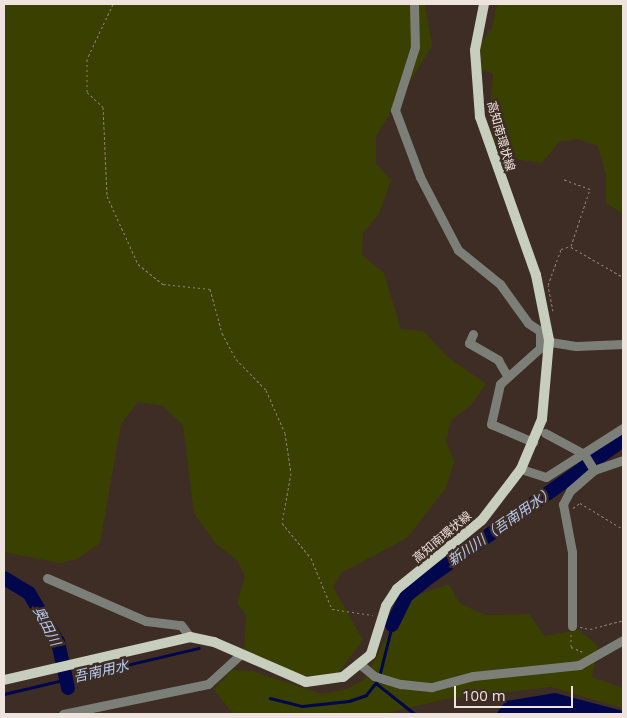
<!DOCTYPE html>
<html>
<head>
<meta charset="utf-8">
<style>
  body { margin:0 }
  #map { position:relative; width:627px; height:718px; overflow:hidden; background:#3d2d24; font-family:"Open Sans","Noto Sans JP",sans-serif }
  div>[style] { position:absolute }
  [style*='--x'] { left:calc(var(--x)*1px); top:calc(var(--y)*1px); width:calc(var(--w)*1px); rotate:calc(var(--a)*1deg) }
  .green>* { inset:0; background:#3a4000 }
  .water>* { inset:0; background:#01074d }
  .stream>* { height:2.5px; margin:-1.25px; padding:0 1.25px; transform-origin:1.25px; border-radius:1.25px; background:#01074d }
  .river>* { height:14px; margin:-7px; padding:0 7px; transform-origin:7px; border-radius:7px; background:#01074d }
  .path>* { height:1px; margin-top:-0.5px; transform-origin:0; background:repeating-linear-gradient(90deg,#8f8179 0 2.5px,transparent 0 5px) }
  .minor>* { height:9px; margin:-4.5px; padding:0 4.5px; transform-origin:4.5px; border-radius:4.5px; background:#7c7f77 }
  .major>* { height:10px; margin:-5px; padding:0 5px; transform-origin:5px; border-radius:5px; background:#c7cebd }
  span { translate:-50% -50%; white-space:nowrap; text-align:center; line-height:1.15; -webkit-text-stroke:5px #3d2d24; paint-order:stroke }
  .street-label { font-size:12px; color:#eee3dd }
  .water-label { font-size:14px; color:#b7caf3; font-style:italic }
  .frame { position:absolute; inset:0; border:5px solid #eee3dd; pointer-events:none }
  .scale { position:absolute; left:454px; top:686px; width:119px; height:22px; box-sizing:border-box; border:2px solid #eee3dd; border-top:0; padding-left:6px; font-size:15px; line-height:18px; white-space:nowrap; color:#eee3dd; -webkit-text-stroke:4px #3d2d24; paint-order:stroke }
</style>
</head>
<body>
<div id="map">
  <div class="green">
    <i style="clip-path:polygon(4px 4px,425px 4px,432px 46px,376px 136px,376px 164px,391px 180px,379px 214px,363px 233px,362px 255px,384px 273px,401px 329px,423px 331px,449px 358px,486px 384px,471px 405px,451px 420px,446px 440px,454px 462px,446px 488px,407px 538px,341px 573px,333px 587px,363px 640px,336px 676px,316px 678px,286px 671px,244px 651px,246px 615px,237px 603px,245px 576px,237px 560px,217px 545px,194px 513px,183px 425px,163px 406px,138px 402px,121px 424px,100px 543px,77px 559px,59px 563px,4px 552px)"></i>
    <i style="clip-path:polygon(497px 4px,623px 4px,623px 214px,606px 203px,606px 174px,598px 146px,578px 139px,559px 142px,542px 163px,515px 159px,495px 148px,489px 118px,493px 74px,481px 69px,480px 44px,492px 28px)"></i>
    <i style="clip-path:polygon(449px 584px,459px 603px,485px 615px,529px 614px,545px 636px,579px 630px,598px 646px,592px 677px,623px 688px,623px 708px,551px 687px,447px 699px,382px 714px,233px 714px,214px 689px,232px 670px,252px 671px,322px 694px,346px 689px,364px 680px,400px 613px,415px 596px)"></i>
  </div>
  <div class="water">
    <i style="clip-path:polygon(555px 693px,623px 711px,623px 714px,496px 714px,506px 701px)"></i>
  </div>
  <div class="stream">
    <i style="--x:380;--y:673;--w:49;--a:-76"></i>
    <i style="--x:377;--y:684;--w:48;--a:38.3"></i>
    <i style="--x:4;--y:694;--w:200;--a:-13.3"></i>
    <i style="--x:270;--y:698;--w:33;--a:14"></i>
    <i style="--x:302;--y:706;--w:47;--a:-6.1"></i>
    <i style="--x:349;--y:701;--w:18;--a:-19"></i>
    <i style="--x:366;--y:695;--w:19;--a:-51"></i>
  </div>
  <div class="river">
    <i style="--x:4;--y:578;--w:29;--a:31"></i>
    <i style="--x:29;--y:593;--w:57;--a:59.4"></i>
    <i style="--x:58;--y:642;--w:47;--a:77.7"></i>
    <i style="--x:392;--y:625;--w:32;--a:-64"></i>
    <i style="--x:406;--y:596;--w:32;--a:-39"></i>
    <i style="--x:431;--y:576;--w:235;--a:-35.3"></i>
  </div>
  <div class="path">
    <i style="--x:113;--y:4;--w:61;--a:115.3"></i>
    <i style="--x:87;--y:59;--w:33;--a:90"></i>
    <i style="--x:87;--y:92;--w:22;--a:43"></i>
    <i style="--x:103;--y:107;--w:89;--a:87.4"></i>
    <i style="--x:107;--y:196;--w:75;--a:65.5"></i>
    <i style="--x:138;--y:264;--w:32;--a:39"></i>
    <i style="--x:163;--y:284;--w:47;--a:6.1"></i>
    <i style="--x:210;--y:289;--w:46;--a:74.7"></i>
    <i style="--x:222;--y:333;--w:30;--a:62"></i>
    <i style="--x:236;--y:359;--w:43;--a:45.9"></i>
    <i style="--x:266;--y:390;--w:47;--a:66.2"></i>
    <i style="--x:285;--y:433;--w:40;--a:81.5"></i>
    <i style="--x:291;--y:473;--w:51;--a:100.2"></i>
    <i style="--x:282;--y:523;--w:45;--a:50.4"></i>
    <i style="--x:311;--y:558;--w:55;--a:67.6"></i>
    <i style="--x:332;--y:609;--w:41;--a:8.3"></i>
    <i style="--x:571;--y:247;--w:60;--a:30"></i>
    <i style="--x:553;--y:311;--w:26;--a:-101"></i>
    <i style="--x:548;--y:285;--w:38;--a:-70"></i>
    <i style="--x:561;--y:249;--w:10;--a:-17"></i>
    <i style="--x:571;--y:246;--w:60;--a:-71.6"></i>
    <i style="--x:590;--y:189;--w:29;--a:-160"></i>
    <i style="--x:573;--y:508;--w:9;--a:-36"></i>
    <i style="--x:580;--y:503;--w:50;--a:31.2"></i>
    <i style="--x:580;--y:627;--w:10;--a:11"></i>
    <i style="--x:590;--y:629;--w:34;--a:-15"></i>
    <i style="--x:571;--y:634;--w:13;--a:90"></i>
    <i style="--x:571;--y:647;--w:13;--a:23"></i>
  </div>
  <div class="minor">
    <i style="--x:414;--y:4;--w:43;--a:88.7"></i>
    <i style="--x:415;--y:47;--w:66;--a:107.6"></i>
    <i style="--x:395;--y:110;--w:72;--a:69.5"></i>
    <i style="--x:420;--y:177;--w:82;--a:62.5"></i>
    <i style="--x:458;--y:250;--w:54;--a:39"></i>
    <i style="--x:500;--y:284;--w:48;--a:54.3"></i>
    <i style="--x:528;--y:323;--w:14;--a:34"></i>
    <i style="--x:540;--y:331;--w:17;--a:90"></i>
    <i style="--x:540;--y:348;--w:54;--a:138"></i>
    <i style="--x:500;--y:384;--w:41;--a:102.7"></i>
    <i style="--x:491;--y:424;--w:46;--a:23.2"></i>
    <i style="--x:473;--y:334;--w:10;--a:114"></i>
    <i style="--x:469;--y:343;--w:34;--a:30"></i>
    <i style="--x:498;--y:360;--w:16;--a:60"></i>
    <i style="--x:544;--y:341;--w:32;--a:9"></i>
    <i style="--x:576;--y:346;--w:47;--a:-2.4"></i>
    <i style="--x:545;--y:433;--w:44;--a:28.3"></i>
    <i style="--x:584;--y:454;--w:19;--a:58"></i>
    <i style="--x:594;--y:470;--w:32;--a:139"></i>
    <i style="--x:570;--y:491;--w:15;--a:118"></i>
    <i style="--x:563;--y:504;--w:49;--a:79.4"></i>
    <i style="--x:572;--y:552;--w:74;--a:90"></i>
    <i style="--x:521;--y:469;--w:26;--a:18"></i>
    <i style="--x:546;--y:477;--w:91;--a:-32.5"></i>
    <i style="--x:594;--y:470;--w:31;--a:-19"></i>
    <i style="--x:47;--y:578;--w:108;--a:23.5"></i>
    <i style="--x:146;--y:621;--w:35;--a:7"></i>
    <i style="--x:181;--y:625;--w:15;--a:53"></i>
    <i style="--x:361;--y:665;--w:17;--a:40"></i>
    <i style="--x:374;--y:676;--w:28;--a:17"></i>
    <i style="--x:401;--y:684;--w:31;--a:6"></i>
    <i style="--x:432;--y:687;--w:42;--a:-15"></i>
    <i style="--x:473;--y:676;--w:107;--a:-5.9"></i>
    <i style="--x:579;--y:665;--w:51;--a:-29.6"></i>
    <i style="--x:63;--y:714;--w:148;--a:-11.7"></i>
    <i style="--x:208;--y:684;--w:45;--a:-42.3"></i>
  </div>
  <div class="major">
    <i style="--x:4;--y:680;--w:191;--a:-13"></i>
    <i style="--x:190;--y:637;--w:25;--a:12"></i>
    <i style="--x:214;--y:642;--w:100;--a:23.5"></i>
    <i style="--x:306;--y:682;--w:37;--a:-8"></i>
    <i style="--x:343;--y:677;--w:36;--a:-39"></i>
    <i style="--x:371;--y:654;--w:50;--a:-72.6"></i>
    <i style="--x:386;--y:606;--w:20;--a:-57"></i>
    <i style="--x:397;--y:589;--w:109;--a:-39.1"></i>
    <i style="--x:482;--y:520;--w:64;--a:-52.6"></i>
    <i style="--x:521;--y:469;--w:54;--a:-67.2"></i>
    <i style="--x:542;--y:419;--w:79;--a:-84.9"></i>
    <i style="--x:549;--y:340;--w:66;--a:-101.3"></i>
    <i style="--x:536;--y:275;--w:168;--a:-109.5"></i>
    <i style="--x:480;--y:117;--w:67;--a:-94.3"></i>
    <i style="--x:475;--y:50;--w:47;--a:-78.9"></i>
  </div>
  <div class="street-label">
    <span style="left:501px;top:136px;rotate:74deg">高知南環状線</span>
    <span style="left:442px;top:537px;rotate:-40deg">高知南環状線</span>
  </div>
  <div class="water-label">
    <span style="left:501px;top:526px;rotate:-35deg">新川川（吾南用水）</span>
    <span style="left:47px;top:626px;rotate:63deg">奥田川</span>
    <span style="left:101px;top:671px;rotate:-13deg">吾南用水</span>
  </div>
  <div class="frame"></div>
  <div class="scale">100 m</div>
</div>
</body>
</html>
